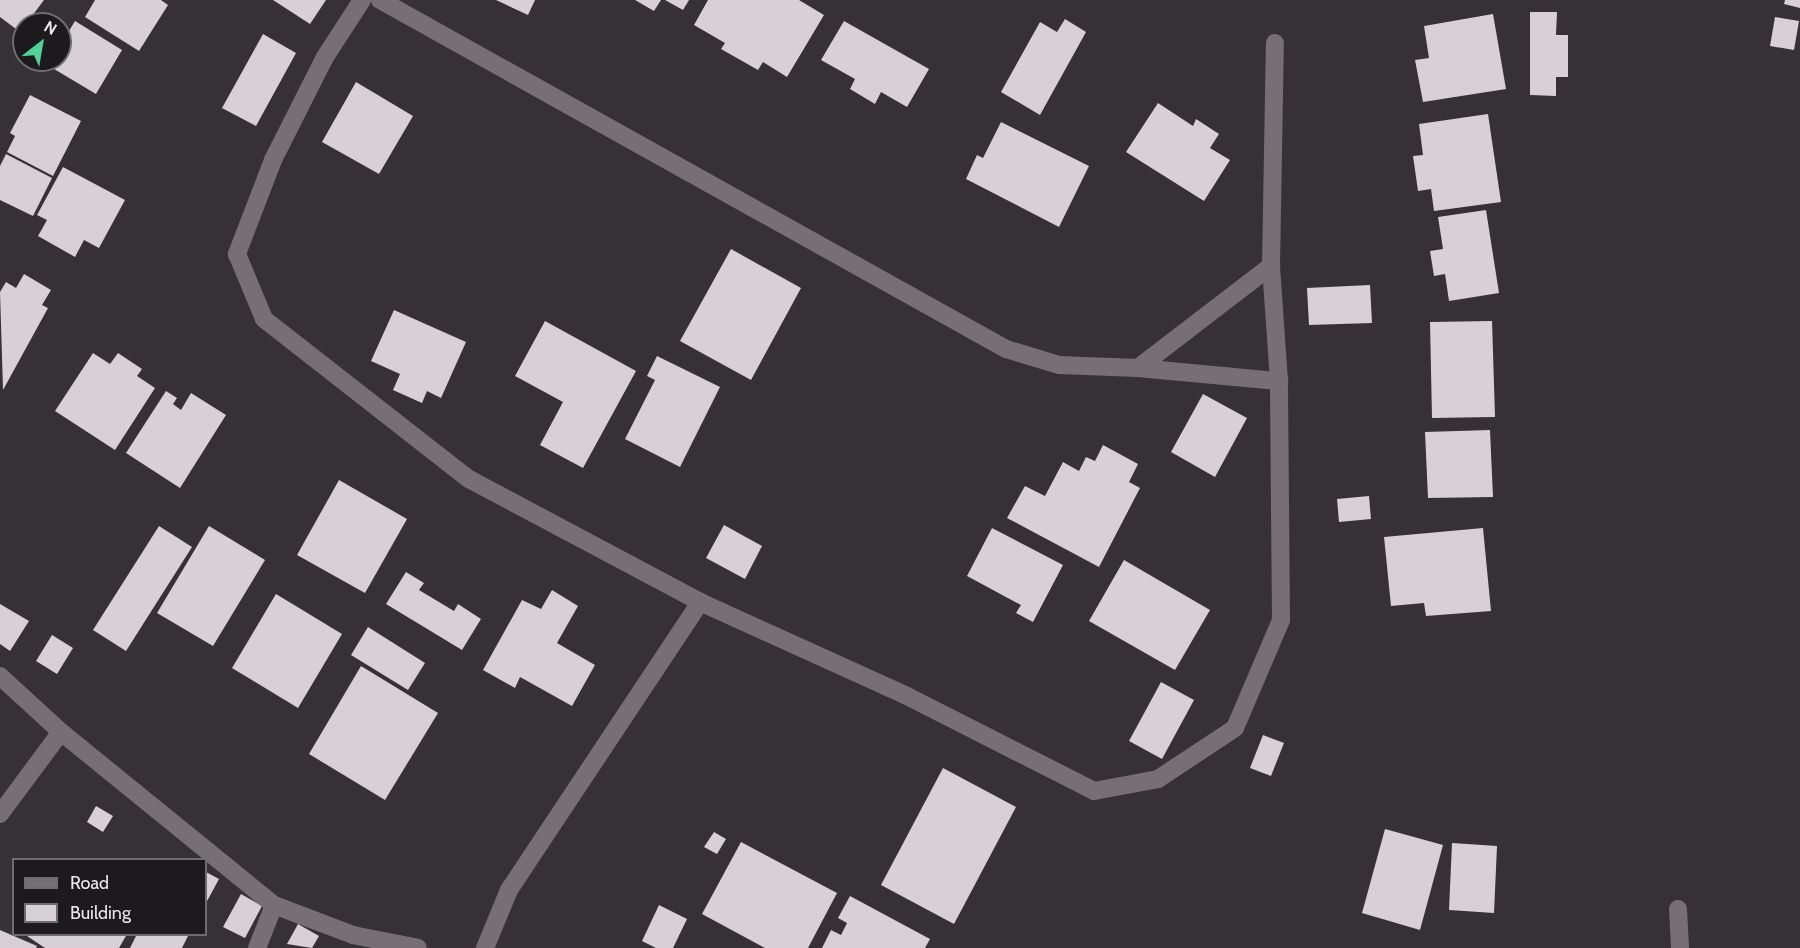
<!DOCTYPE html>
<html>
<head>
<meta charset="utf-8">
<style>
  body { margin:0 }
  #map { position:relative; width:1800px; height:948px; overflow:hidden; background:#363136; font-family:Cabin,sans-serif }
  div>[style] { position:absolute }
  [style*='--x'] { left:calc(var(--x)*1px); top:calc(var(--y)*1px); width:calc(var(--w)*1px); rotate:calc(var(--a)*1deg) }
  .building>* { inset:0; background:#d7d0d6 }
  .minor>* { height:18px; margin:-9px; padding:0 9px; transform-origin:9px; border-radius:9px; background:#767076 }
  span { translate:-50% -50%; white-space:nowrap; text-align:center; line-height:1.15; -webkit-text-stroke:6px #1c1a1c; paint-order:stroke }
  .legend { position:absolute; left:12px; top:858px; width:195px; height:78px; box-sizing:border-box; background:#1c1a1c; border:2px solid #6f6c6e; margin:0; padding:8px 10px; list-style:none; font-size:18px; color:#ebe7ea }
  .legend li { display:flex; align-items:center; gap:12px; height:30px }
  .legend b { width:30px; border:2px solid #6f6c6e }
  .north { position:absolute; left:12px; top:12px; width:60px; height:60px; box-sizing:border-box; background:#1c1a1c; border:2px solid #6f6c6e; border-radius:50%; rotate:31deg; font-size:16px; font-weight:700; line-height:24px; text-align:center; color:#ebe7ea }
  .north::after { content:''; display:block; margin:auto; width:21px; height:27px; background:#51d397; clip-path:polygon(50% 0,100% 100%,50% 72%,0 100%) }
</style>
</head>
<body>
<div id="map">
  <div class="building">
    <i style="clip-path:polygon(0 0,44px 0,20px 32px,0 17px)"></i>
    <i style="clip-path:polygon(95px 0,161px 0,168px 5px,139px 51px,85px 17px)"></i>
    <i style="clip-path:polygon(273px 0,326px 0,310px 24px)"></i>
    <i style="clip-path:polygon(496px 0,535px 0,528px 15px)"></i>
    <i style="clip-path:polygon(635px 0,661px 0,654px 11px)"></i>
    <i style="clip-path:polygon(665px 0,689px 0,683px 10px)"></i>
    <i style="clip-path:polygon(708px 0,799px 0,824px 15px,787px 77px,763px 62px,758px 70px,721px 49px,725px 43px,694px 25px)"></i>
    <i style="clip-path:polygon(1785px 0,1800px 0,1800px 8px,1784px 4px)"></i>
    <i style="clip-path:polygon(1530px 12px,1557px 12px,1556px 35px,1568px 35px,1568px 77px,1556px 77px,1556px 96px,1530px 95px)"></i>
    <i style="clip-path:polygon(1493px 14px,1506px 89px,1423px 102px,1415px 60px,1429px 58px,1424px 26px)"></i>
    <i style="clip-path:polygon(1775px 17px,1799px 21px,1794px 50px,1770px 46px)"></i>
    <i style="clip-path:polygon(1065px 19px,1086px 32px,1040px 115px,1001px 92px,1040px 22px,1057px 32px)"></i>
    <i style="clip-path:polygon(75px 21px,122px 50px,96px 94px,49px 66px,52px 60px,60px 60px,60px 46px)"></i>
    <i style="clip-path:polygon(844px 21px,929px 69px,907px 107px,881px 92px,875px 104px,850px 89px,855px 79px,821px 60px)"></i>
    <i style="clip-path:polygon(263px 34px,296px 53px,256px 126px,222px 108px)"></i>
    <i style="clip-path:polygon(356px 82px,413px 116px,379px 174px,322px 142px)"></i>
    <i style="clip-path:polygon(30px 95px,81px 121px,53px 176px,7px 152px,15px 136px,10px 133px)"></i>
    <i style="clip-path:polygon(1158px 103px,1193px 126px,1196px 119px,1219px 134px,1210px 148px,1230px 160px,1204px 201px,1126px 152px)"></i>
    <i style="clip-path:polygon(1488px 114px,1501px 202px,1434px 211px,1431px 189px,1418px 191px,1413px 156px,1423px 155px,1419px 124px)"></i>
    <i style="clip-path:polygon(1001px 122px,1089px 166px,1059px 227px,966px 179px,977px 155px,983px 158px)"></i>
    <i style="clip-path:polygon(6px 154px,52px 178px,33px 216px,0 200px,0 166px)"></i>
    <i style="clip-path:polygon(63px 167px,125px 200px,99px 248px,84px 240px,75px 257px,38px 236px,47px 220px,37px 215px)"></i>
    <i style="clip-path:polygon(1486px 210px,1499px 293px,1449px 301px,1445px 274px,1434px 276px,1430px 251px,1443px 249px,1438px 217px)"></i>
    <i style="clip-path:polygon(731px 249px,801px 288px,751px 380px,680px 341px)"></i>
    <i style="clip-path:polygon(24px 274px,51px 290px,42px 305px,48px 308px,3px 390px,0 292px,6px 282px,16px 288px)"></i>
    <i style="clip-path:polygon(1370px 285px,1372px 323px,1309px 325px,1307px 288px)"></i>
    <i style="clip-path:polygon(394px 310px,466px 342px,441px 398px,427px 391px,422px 403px,393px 390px,400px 374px,371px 361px)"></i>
    <i style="clip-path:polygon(545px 321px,636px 371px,583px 468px,540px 445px,563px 402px,515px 376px)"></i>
    <i style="clip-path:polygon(1492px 321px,1495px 417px,1432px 418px,1430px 322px)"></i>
    <i style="clip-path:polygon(93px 353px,110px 364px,118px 353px,142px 369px,137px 376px,155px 388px,115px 450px,55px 411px)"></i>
    <i style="clip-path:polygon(657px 356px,720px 387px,680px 467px,625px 439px,655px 380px,647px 376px)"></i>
    <i style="clip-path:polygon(166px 391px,177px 398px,173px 404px,181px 410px,191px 393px,226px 415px,180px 488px,126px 453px)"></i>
    <i style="clip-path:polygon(1203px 394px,1247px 418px,1215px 477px,1171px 452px)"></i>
    <i style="clip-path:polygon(1490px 430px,1493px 497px,1428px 498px,1425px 432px)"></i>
    <i style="clip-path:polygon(1103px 445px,1138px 464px,1129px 482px,1140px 488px,1099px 567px,1007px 518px,1025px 486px,1045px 496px,1063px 462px,1079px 471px,1086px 457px,1095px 461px)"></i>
    <i style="clip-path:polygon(339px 480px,407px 519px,365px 593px,297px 555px)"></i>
    <i style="clip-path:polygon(1369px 496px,1371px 519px,1339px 522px,1337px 499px)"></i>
    <i style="clip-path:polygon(724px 525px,762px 546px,745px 579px,706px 558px)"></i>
    <i style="clip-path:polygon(159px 526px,192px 547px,126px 651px,93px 630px)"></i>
    <i style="clip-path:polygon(209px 526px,265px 560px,213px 646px,157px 613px)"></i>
    <i style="clip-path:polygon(992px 528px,1063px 565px,1033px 622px,1016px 613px,1021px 605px,967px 576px)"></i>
    <i style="clip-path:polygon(1483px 528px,1491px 611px,1426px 616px,1424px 603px,1391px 606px,1384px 537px)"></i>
    <i style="clip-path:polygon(1124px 560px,1210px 610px,1175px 670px,1089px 621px)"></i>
    <i style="clip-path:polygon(406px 572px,424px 583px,419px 590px,454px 611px,458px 604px,481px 619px,462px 650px,386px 604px)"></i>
    <i style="clip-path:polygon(552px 590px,578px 606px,557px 643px,595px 665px,572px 706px,520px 677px,515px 688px,483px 670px,522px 600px,541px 609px)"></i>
    <i style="clip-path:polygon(276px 594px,342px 634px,298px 708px,232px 668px)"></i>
    <i style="clip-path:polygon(0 604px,29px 621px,10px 651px,0 644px)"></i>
    <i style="clip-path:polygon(368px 627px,425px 663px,408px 690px,351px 655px)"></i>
    <i style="clip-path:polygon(52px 635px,73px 648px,57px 674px,36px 661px)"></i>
    <i style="clip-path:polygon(361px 666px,438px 713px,385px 800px,309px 754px)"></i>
    <i style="clip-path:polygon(1161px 682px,1194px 700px,1162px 759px,1129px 741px)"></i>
    <i style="clip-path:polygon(1263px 735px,1284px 743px,1271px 776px,1250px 768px)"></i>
    <i style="clip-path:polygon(943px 768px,1016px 807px,954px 924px,881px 885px)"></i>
    <i style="clip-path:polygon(96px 806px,113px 816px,103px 832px,87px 822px)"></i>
    <i style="clip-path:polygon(1385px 829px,1443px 845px,1420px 930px,1362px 913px)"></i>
    <i style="clip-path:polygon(714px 832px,726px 839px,717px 854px,704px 847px)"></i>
    <i style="clip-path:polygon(741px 842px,837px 893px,808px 948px,765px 948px,702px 914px)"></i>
    <i style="clip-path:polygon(1452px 843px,1497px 846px,1494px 913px,1449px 910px)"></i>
    <i style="clip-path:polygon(206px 872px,219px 879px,206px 903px)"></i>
    <i style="clip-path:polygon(241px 894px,262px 906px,245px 938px,223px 927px)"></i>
    <i style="clip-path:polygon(850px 896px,930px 939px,925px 948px,822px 948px,831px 930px,841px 935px,847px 923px,838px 918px)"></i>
    <i style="clip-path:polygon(659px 905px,687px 919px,673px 948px,656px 948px,642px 941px)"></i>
    <i style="clip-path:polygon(298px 924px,319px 936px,312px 948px,287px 944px)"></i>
    <i style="clip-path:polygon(0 930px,37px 946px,36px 948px,0 948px)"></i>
    <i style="clip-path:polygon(24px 934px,127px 934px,119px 948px,45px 948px)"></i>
    <i style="clip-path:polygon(137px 934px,189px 934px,182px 948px,130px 948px)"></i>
  </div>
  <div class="minor">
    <i style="--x:362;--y:0;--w:68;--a:123"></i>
    <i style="--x:325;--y:57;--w:115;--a:116.8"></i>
    <i style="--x:273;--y:160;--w:101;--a:111"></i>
    <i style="--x:237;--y:254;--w:70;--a:67.4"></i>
    <i style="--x:264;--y:319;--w:260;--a:38"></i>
    <i style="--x:469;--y:479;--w:262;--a:28"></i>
    <i style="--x:700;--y:602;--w:227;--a:24.4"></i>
    <i style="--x:907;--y:696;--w:210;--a:26.9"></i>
    <i style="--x:1094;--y:791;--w:65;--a:-10.6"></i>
    <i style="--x:1158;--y:779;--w:92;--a:-33.5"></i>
    <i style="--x:1235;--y:728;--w:117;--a:-66.9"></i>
    <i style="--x:1281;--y:620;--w:239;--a:-90.5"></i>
    <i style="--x:1279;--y:381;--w:115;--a:-94"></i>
    <i style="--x:1271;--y:266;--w:223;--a:-89"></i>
    <i style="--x:380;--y:0;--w:717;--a:29.14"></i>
    <i style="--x:1006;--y:349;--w:55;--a:16.8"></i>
    <i style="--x:1059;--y:365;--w:79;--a:2.2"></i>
    <i style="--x:1138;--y:368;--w:142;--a:5.3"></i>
    <i style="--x:1138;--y:368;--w:168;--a:-37.5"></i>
    <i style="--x:0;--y:676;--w:83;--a:42.6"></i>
    <i style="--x:61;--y:732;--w:274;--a:39.1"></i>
    <i style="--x:274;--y:905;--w:85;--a:20.8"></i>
    <i style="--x:353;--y:935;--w:66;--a:11.3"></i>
    <i style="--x:0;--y:814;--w:102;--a:-53.4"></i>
    <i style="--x:1678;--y:909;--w:39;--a:87"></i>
    <i style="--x:257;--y:948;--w:46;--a:-68.4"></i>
    <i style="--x:485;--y:948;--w:63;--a:-67.5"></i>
    <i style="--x:509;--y:890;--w:346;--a:-56.4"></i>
  </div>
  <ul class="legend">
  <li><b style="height:8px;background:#767076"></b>Road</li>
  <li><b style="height:16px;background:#d7d0d6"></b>Building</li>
  </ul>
  <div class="north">N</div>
</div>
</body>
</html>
